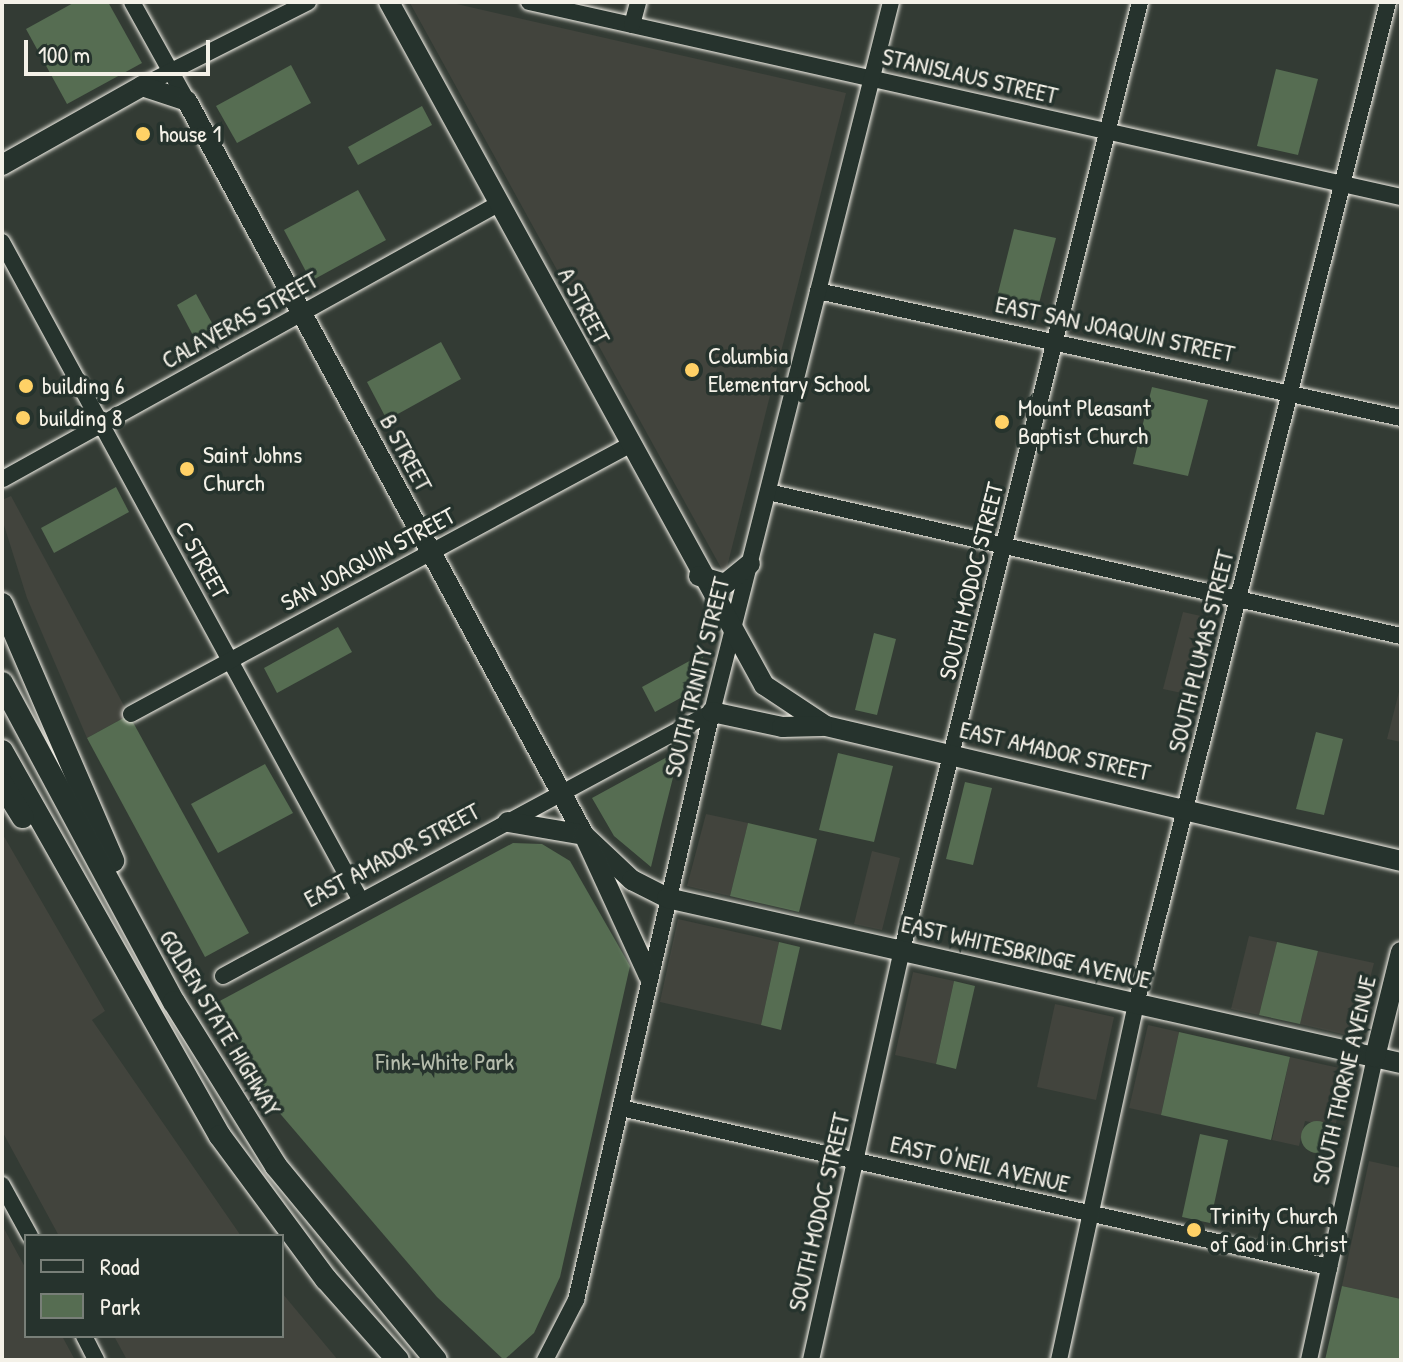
<!DOCTYPE html>
<html>
<head>
<meta charset="utf-8">
<style>
  body { margin:0 }
  #map { position:relative; width:1403px; height:1362px; overflow:hidden; background:#333b34; font-family:"Patrick Hand",sans-serif }
  div>[style] { position:absolute }
  [style*='--x'] { left:calc(var(--x)*1px); top:calc(var(--y)*1px); width:calc(var(--w)*1px); rotate:calc(var(--a)*1deg) }
  .built>* { inset:0; background:#42443d }
  .green>* { inset:0; background:#566d52 }
  .round { border-radius:50% }
  .roads { filter:drop-shadow(0 0 2px #f4f1e8) drop-shadow(0 0 2px #f4f1e8) }
  .minor>* { height:16px; margin:-8px; padding:0 8px; transform-origin:8px; border-radius:8px; background:#26332d }
  .major>* { height:20px; margin:-10px; padding:0 10px; transform-origin:10px; border-radius:10px; background:#26332d }
  .highway>* { height:22px; margin:-11px; padding:0 11px; transform-origin:11px; border-radius:11px; background:#26332d }
  .dots>* { width:22px; height:22px; translate:-50% -50%; box-sizing:border-box; border:4px solid #26332d; border-radius:50% }
  span { translate:-50% -50%; white-space:nowrap; text-align:center; line-height:1.15; -webkit-text-stroke:7px #26332d; paint-order:stroke }
  .street-label { font-size:24px; color:#f4f1e8 }
  .poi-label { font-size:24px; color:#f4f1e8 }
  .left { translate:0 -50%; text-align:left }
  .park-label { font-size:24px; color:#b5bcac }
  .frame { position:absolute; inset:0; border:4px solid #f4f1e8; pointer-events:none }
  .legend { position:absolute; left:24px; top:1234px; width:260px; height:104px; box-sizing:border-box; background:#26332d; border:2px solid #787f78; margin:0; padding:10px 14px; list-style:none; font-size:24px; color:#f4f1e8 }
  .legend li { display:flex; align-items:center; gap:16px; height:40px }
  .legend b { width:40px; border:2px solid #787f78 }
  .scale { position:absolute; left:24px; top:40px; width:186px; height:36px; box-sizing:border-box; border:4px solid #f4f1e8; border-top:0; padding-left:10px; font-size:24px; line-height:28px; white-space:nowrap; color:#f4f1e8; -webkit-text-stroke:6px #26332d; paint-order:stroke }
</style>
</head>
<body>
<div id="map">
  <div class="built">
    <i style="clip-path:polygon(448px 2px,846px 93px,725px 575px,410px 3px)"></i>
    <i style="clip-path:polygon(11px 496px,129px 715px,87px 738px,27px 598px,2px 519px,2px 500px)"></i>
    <i style="clip-path:polygon(1183px 612px,1210px 618px,1191px 695px,1163px 689px)"></i>
    <i style="clip-path:polygon(1401px 684px,1401px 742px,1387px 739px)"></i>
    <i style="clip-path:polygon(706px 814px,748px 823px,730px 896px,687px 886px)"></i>
    <i style="clip-path:polygon(2px 833px,105px 1011px,92px 1020px,241px 1236px,59px 1236px,2px 1131px)"></i>
    <i style="clip-path:polygon(872px 851px,900px 858px,882px 930px,854px 924px)"></i>
    <i style="clip-path:polygon(678px 919px,779px 942px,761px 1025px,660px 1002px)"></i>
    <i style="clip-path:polygon(1249px 936px,1277px 942px,1259px 1015px,1231px 1009px)"></i>
    <i style="clip-path:polygon(1318px 951px,1374px 963px,1355px 1037px,1300px 1024px)"></i>
    <i style="clip-path:polygon(913px 972px,954px 981px,936px 1064px,895px 1055px)"></i>
    <i style="clip-path:polygon(1055px 1004px,1114px 1017px,1096px 1100px,1037px 1087px)"></i>
    <i style="clip-path:polygon(1148px 1025px,1179px 1032px,1161px 1115px,1129px 1108px)"></i>
    <i style="clip-path:polygon(1290px 1057px,1348px 1070px,1335px 1127px,1305px 1121px,1299px 1146px,1272px 1140px)"></i>
    <i style="clip-path:polygon(1369px 1161px,1401px 1168px,1401px 1299px,1342px 1286px)"></i>
    <i style="clip-path:polygon(2px 1225px,26px 1269px,26px 1336px,62px 1336px,75px 1360px,2px 1360px)"></i>
    <i style="clip-path:polygon(282px 1293px,338px 1360px,127px 1360px,114px 1336px,282px 1336px)"></i>
  </div>
  <div class="green">
    <i style="clip-path:polygon(75px 2px,108px 2px,142px 63px,67px 104px,26px 29px)"></i>
    <i style="clip-path:polygon(291px 65px,311px 103px,237px 143px,216px 106px)"></i>
    <i style="clip-path:polygon(1276px 69px,1318px 79px,1298px 155px,1257px 146px)"></i>
    <i style="clip-path:polygon(422px 106px,432px 125px,358px 165px,348px 147px)"></i>
    <i style="clip-path:polygon(358px 190px,386px 240px,311px 281px,284px 230px)"></i>
    <i style="clip-path:polygon(1014px 229px,1056px 238px,1036px 315px,995px 305px)"></i>
    <i style="clip-path:polygon(196px 294px,217px 332px,197px 343px,177px 305px)"></i>
    <i style="clip-path:polygon(441px 342px,461px 379px,387px 420px,367px 382px)"></i>
    <i style="clip-path:polygon(1152px 387px,1208px 400px,1188px 476px,1133px 464px)"></i>
    <i style="clip-path:polygon(116px 487px,129px 512px,54px 553px,41px 528px)"></i>
    <i style="clip-path:polygon(338px 627px,352px 652px,277px 693px,264px 668px)"></i>
    <i style="clip-path:polygon(874px 633px,896px 639px,877px 715px,855px 710px)"></i>
    <i style="clip-path:polygon(704px 653px,695px 690px,655px 712px,642px 687px)"></i>
    <i style="clip-path:polygon(129px 715px,249px 933px,205px 957px,87px 738px)"></i>
    <i style="clip-path:polygon(1316px 732px,1343px 739px,1324px 815px,1296px 809px)"></i>
    <i style="clip-path:polygon(680px 750px,662px 821px,651px 867px,614px 836px,592px 798px)"></i>
    <i style="clip-path:polygon(838px 753px,893px 766px,874px 842px,819px 830px)"></i>
    <i style="clip-path:polygon(265px 764px,293px 813px,218px 853px,191px 804px)"></i>
    <i style="clip-path:polygon(965px 782px,992px 788px,973px 865px,946px 859px)"></i>
    <i style="clip-path:polygon(748px 823px,817px 839px,799px 912px,730px 896px)"></i>
    <i style="clip-path:polygon(513px 843px,542px 844px,570px 861px,630px 966px,560px 1277px,534px 1333px,504px 1360px,437px 1297px,271px 1103px,216px 1003px)"></i>
    <i style="clip-path:polygon(779px 942px,800px 947px,781px 1030px,761px 1025px)"></i>
    <i style="clip-path:polygon(1277px 942px,1318px 951px,1300px 1024px,1259px 1015px)"></i>
    <i style="clip-path:polygon(954px 981px,975px 986px,956px 1069px,936px 1064px)"></i>
    <i style="clip-path:polygon(1179px 1032px,1290px 1057px,1271px 1140px,1161px 1115px)"></i>
    <i class="round" style="left:1301px;top:1121px;width:32px;height:32px"></i>
    <i style="clip-path:polygon(1200px 1134px,1228px 1140px,1210px 1223px,1182px 1217px)"></i>
    <i style="clip-path:polygon(1342px 1286px,1401px 1299px,1401px 1360px,1325px 1360px)"></i>
  </div>
  <div class="roads">
    <div class="minor">
      <i style="--x:132;--y:2;--w:113;--a:60.9"></i>
      <i style="--x:529;--y:2;--w:894;--a:12.61"></i>
      <i style="--x:632;--y:25;--w:24;--a:-75"></i>
      <i style="--x:142;--y:86;--w:186;--a:-26.8"></i>
      <i style="--x:2;--y:242;--w:750;--a:61.42"></i>
      <i style="--x:818;--y:291;--w:597;--a:12.29"></i>
      <i style="--x:3;--y:479;--w:568;--a:-29.04"></i>
      <i style="--x:768;--y:492;--w:649;--a:12.82"></i>
      <i style="--x:131;--y:714;--w:565;--a:-28.34"></i>
      <i style="--x:223;--y:976;--w:556;--a:-28.36"></i>
      <i style="--x:621;--y:1108;--w:726;--a:12.66"></i>
      <i style="--x:2;--y:1185;--w:58;--a:61.2"></i>
      <i style="--x:84;--y:1336;--w:27;--a:63"></i>
      <i style="--x:545;--y:1360;--w:68;--a:-62.7"></i>
      <i style="--x:576;--y:1300;--w:604;--a:-76.98"></i>
      <i style="--x:712;--y:712;--w:732;--a:-75.85"></i>
      <i style="--x:811;--y:1360;--w:420;--a:-77.5"></i>
      <i style="--x:902;--y:950;--w:977;--a:-75.91"></i>
      <i style="--x:1059;--y:1360;--w:364;--a:-77.8"></i>
      <i style="--x:1136;--y:1004;--w:1033;--a:-75.88"></i>
      <i style="--x:1309;--y:1360;--w:310;--a:-77.7"></i>
    </div>
    <div class="major">
      <i style="--x:389;--y:2;--w:779;--a:61.23"></i>
      <i style="--x:764;--y:685;--w:74;--a:33.5"></i>
      <i style="--x:826;--y:726;--w:591;--a:13.21"></i>
      <i style="--x:2;--y:165;--w:161;--a:-29.4"></i>
      <i style="--x:142;--y:86;--w:47;--a:18.4"></i>
      <i style="--x:187;--y:101;--w:834;--a:61.59"></i>
      <i style="--x:584;--y:835;--w:66;--a:43.2"></i>
      <i style="--x:632;--y:880;--w:39;--a:27"></i>
      <i style="--x:667;--y:898;--w:752;--a:12.67"></i>
      <i style="--x:699;--y:576;--w:27;--a:17"></i>
      <i style="--x:725;--y:584;--w:32;--a:-39"></i>
      <i style="--x:712;--y:712;--w:72;--a:12.1"></i>
      <i style="--x:782;--y:727;--w:40;--a:-1.4"></i>
      <i style="--x:508;--y:822;--w:77;--a:9.7"></i>
      <i style="--x:584;--y:835;--w:155;--a:65.3"></i>
      <i style="--x:1375;--y:1057;--w:108;--a:-76.1"></i>
    </div>
    <div class="highway">
      <i style="--x:2;--y:604;--w:280;--a:66.6"></i>
      <i style="--x:2;--y:683;--w:362;--a:61.7"></i>
      <i style="--x:174;--y:1002;--w:193;--a:58.1"></i>
      <i style="--x:276;--y:1166;--w:251;--a:50.5"></i>
      <i style="--x:2;--y:751;--w:442;--a:60.5"></i>
      <i style="--x:220;--y:1136;--w:178;--a:53.5"></i>
      <i style="--x:326;--y:1279;--w:108;--a:48.4"></i>
      <i style="--x:2;--y:784;--w:39;--a:58"></i>
    </div>
  </div>
  <div class="dots">
    <i style="left:143px;top:134px;background:#ffd166"></i>
    <i style="left:692px;top:370px;background:#ffd166"></i>
    <i style="left:26px;top:386px;background:#ffd166"></i>
    <i style="left:23px;top:418px;background:#ffd166"></i>
    <i style="left:1002px;top:422px;background:#ffd166"></i>
    <i style="left:187px;top:469px;background:#ffd166"></i>
    <i style="left:1194px;top:1230px;background:#ffd166"></i>
  </div>
  <div class="street-label">
    <span style="left:970px;top:76px;rotate:13deg">STANISLAUS STREET</span>
    <span style="left:584px;top:306px;rotate:62deg">A STREET</span>
    <span style="left:240px;top:320px;rotate:-29deg">CALAVERAS STREET</span>
    <span style="left:1115px;top:329px;rotate:12deg">EAST SAN JOAQUIN STREET</span>
    <span style="left:406px;top:453px;rotate:62deg">B STREET</span>
    <span style="left:368px;top:559px;rotate:-28deg">SAN JOAQUIN STREET</span>
    <span style="left:202px;top:560px;rotate:61deg">C STREET</span>
    <span style="left:971px;top:581px;rotate:-76deg">SOUTH MODOC STREET</span>
    <span style="left:1201px;top:651px;rotate:-76deg">SOUTH PLUMAS STREET</span>
    <span style="left:697px;top:677px;rotate:-76deg">SOUTH TRINITY STREET</span>
    <span style="left:1055px;top:751px;rotate:13deg">EAST AMADOR STREET</span>
    <span style="left:392px;top:855px;rotate:-28deg">EAST AMADOR STREET</span>
    <span style="left:1026px;top:952px;rotate:13deg">EAST WHITESBRIDGE AVENUE</span>
    <span style="left:220px;top:1023px;rotate:59deg">GOLDEN STATE HIGHWAY</span>
    <span style="left:1344px;top:1080px;rotate:-77deg">SOUTH THORNE AVENUE</span>
    <span style="left:980px;top:1164px;rotate:13deg">EAST O'NEIL AVENUE</span>
    <span style="left:819px;top:1212px;rotate:-77deg">SOUTH MODOC STREET</span>
  </div>
  <div class="poi-label">
    <span class="left" style="left:159px;top:134px">house 1</span>
    <span class="left" style="left:708px;top:370px">Columbia<br>Elementary School</span>
    <span class="left" style="left:42px;top:386px">building 6</span>
    <span class="left" style="left:1018px;top:422px">Mount Pleasant<br>Baptist Church</span>
    <span class="left" style="left:39px;top:418px">building 8</span>
    <span class="left" style="left:203px;top:469px">Saint Johns<br>Church</span>
    <span class="left" style="left:1210px;top:1230px">Trinity Church<br>of God in Christ</span>
  </div>
  <div class="park-label">
    <span style="left:445px;top:1062px">Fink-White Park</span>
  </div>
  <div class="frame"></div>
  <ul class="legend">
  <li><b style="height:10px;background:#26332d"></b>Road</li>
  <li><b style="height:22px;background:#566d52"></b>Park</li>
  </ul>
  <div class="scale">100 m</div>
</div>
</body>
</html>
